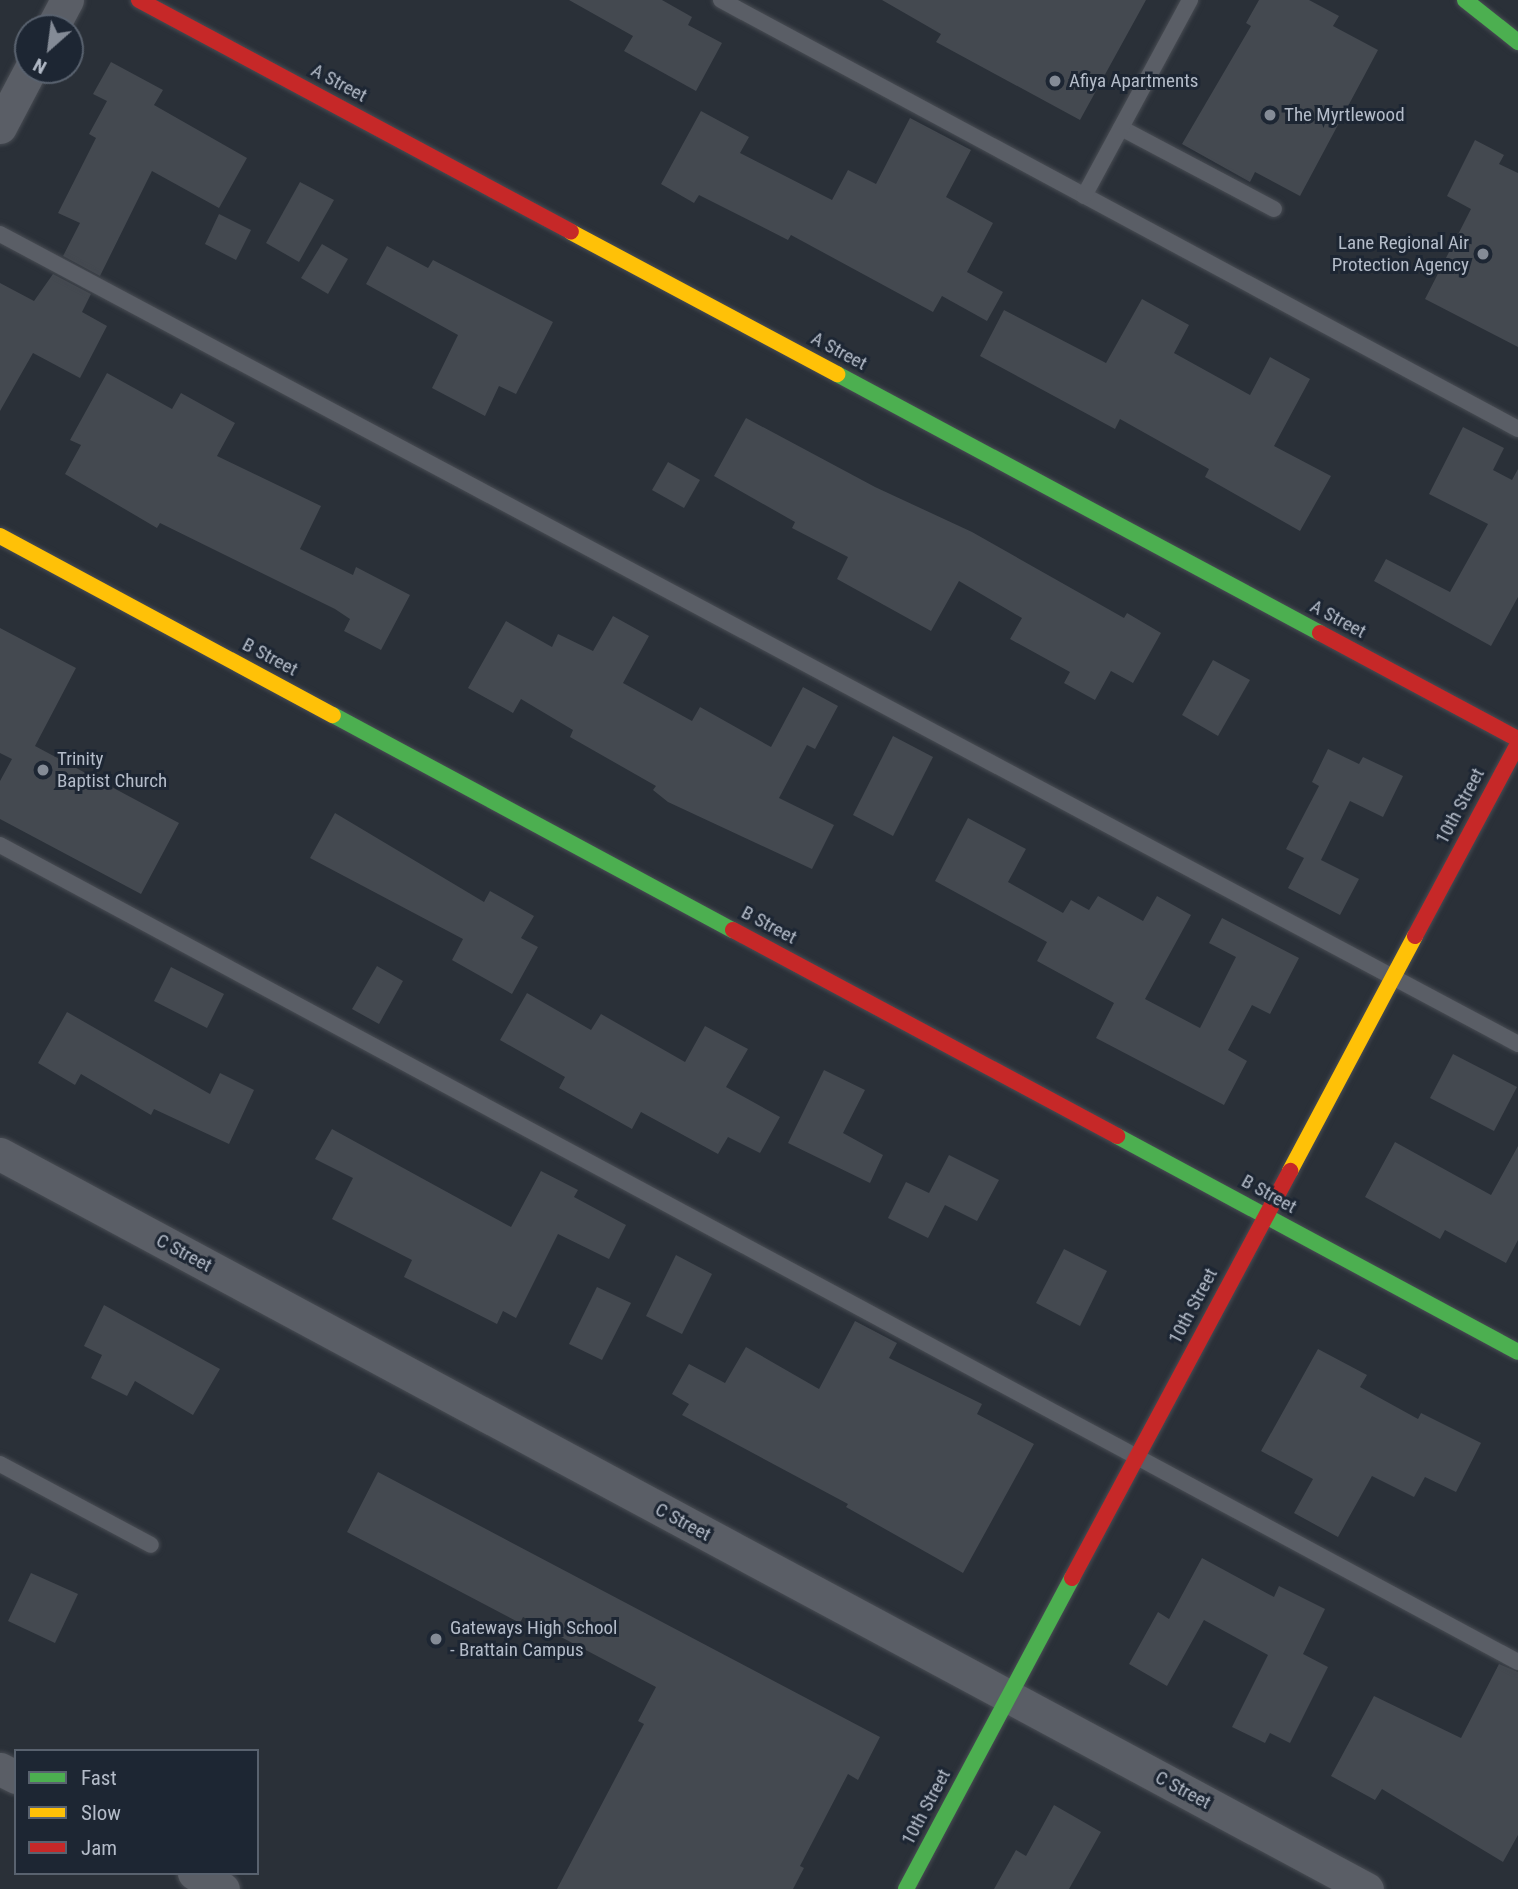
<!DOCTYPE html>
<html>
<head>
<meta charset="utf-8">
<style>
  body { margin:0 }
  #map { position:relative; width:1518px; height:1889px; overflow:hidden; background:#2a3038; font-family:"Roboto Condensed",sans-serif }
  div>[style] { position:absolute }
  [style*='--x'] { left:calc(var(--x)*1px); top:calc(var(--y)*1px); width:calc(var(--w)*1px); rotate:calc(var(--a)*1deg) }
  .building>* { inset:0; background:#444950 }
  .roads { filter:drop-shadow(0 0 2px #484c53) drop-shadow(0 0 2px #484c53) }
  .lane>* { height:16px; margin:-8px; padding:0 8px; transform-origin:8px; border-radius:8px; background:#5a5e66 }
  .street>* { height:33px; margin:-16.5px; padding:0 16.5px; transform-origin:16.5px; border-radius:16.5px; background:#5a5e66 }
  .fast>* { height:16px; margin:-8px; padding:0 8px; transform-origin:8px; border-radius:8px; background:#4caf50 }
  .slow>* { height:16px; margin:-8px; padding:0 8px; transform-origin:8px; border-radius:8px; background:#ffc107 }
  .jam>* { height:16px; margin:-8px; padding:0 8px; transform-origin:8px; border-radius:8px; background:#c62828 }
  .dots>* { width:19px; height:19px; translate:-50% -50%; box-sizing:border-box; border:4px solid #1d2633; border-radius:50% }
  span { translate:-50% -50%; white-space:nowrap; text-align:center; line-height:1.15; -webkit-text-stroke:6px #1d2633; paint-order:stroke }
  .poi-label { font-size:19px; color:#b4bcc9 }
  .left { translate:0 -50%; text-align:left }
  .right { translate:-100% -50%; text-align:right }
  .street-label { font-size:19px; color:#b4bcc9 }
  .legend { position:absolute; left:14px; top:1749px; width:245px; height:126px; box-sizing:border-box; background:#1d2633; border:2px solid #59626f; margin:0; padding:9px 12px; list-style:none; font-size:21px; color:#b4bcc9 }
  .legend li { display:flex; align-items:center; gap:14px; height:35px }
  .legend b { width:35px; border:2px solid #59626f }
  .north { position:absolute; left:14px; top:14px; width:70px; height:70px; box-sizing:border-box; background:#1d2633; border:2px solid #59626f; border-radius:50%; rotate:208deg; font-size:19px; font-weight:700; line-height:28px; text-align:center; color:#b4bcc9 }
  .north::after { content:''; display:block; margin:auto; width:24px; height:32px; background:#848b96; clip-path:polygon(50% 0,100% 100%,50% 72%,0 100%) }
</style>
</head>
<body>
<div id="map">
  <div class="building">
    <i style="clip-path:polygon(569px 0,662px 0,692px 17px,688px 25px,722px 43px,696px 91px,624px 51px,633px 36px)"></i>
    <i style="clip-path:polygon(882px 0,1146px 0,1080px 120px,936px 42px,941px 34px)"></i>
    <i style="clip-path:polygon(1259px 0,1309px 0,1339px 16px,1333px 26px,1378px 50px,1300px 196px,1255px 172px,1250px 182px,1182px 144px,1251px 26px,1246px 23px)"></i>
    <i style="clip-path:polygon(111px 62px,163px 90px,154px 105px,247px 158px,219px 208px,152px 171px,100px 276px,63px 256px,80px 223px,58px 213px,96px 138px,89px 134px,107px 101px,93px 94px)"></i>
    <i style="clip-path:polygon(701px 111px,749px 137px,740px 153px,832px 200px,848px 170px,876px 184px,910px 118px,971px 150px,946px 197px,993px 223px,967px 272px,1003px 292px,987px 321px,942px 296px,933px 312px,791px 235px,788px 240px,699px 195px,694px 203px,661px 184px)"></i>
    <i style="clip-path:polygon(1475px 140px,1504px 155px,1499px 164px,1518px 173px,1518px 347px,1425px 299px,1471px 209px,1447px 196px)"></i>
    <i style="clip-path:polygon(300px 182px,334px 200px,299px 262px,266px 243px)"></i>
    <i style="clip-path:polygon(219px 214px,251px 230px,236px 260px,205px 244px)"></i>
    <i style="clip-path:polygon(322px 244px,348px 259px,328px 294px,301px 278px)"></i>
    <i style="clip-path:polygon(387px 246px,428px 268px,433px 260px,553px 322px,516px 394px,499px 386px,485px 416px,432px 388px,458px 335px,366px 284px)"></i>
    <i style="clip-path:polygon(53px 274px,91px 294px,82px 312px,107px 326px,80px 378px,33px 353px,0 411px,0 283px,34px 301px)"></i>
    <i style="clip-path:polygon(1142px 299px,1189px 325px,1174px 353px,1250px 395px,1270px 357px,1310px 379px,1274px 446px,1331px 476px,1300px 531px,1205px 477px,1209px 469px,1120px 419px,1115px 429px,980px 356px,1004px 310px,1106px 363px)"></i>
    <i style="clip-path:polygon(107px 373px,172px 409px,181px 393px,235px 423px,217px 456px,321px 506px,300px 549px,353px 575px,356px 567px,410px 595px,381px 650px,344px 631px,350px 619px,335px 609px,160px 523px,157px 528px,65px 474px,81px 445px,70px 440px)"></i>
    <i style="clip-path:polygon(746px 418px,875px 487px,972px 532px,1124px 618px,1127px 613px,1161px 633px,1133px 683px,1111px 671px,1095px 700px,1064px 683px,1070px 672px,1010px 639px,1022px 618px,959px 581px,931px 631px,837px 579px,848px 557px,792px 528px,795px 522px,714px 476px)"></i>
    <i style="clip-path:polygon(1463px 427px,1504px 448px,1493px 470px,1512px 480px,1518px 469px,1518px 597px,1491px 646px,1374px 581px,1386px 559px,1450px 592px,1488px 524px,1429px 494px)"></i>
    <i style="clip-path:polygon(668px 462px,700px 480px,684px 508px,652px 490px)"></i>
    <i style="clip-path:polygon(613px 616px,649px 636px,623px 683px,692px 721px,700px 707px,771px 747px,803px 687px,838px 706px,815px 749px,807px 745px,779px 798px,834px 825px,812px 869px,668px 802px,653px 790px,656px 786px,570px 737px,573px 730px,521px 699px,513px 713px,468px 688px,506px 621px,552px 647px,558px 634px,593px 651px)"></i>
    <i style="clip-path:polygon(0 628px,76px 668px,35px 746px,179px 823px,141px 894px,0 819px,0 781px,12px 759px,0 753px)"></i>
    <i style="clip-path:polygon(1213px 660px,1250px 680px,1218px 736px,1182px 715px)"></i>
    <i style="clip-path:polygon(893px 736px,933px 757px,893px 836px,853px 815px)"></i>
    <i style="clip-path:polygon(1328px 749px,1359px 764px,1363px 757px,1403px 776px,1383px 817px,1350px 801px,1321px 860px,1359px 879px,1340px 915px,1288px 888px,1304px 858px,1286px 849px,1319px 786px,1312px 782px)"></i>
    <i style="clip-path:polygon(335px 813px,484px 902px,490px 891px,534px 916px,521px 938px,538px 947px,512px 994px,452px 960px,463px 939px,310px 858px)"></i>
    <i style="clip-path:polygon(968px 818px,1026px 849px,1008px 882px,1063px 913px,1071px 900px,1089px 910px,1098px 896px,1143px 921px,1157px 896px,1191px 915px,1145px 999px,1200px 1028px,1236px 957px,1209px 943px,1222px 918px,1299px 958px,1270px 1014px,1252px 1005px,1228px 1050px,1247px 1061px,1224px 1105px,1096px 1038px,1114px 1003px,1037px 961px,1047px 942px,935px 881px)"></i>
    <i style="clip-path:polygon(377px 966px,403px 981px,379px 1024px,352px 1009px)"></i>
    <i style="clip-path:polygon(171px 967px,224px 994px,207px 1028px,154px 1001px)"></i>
    <i style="clip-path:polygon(527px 993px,591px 1030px,601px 1014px,685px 1062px,705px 1026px,748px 1049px,726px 1087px,780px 1117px,760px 1153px,728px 1137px,718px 1154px,641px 1112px,632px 1129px,559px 1088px,565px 1077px,500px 1040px)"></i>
    <i style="clip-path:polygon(67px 1012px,210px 1094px,220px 1073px,254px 1090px,229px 1144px,154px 1109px,151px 1115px,81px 1074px,75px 1085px,38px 1063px)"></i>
    <i style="clip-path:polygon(1453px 1054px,1517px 1087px,1494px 1131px,1430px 1098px)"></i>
    <i style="clip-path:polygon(824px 1070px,865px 1090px,843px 1133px,883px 1155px,870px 1183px,788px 1143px)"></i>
    <i style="clip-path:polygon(332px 1129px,511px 1227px,541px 1171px,578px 1190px,574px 1197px,626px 1225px,609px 1259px,558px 1234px,516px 1318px,503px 1311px,497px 1324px,404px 1277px,412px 1260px,332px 1219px,353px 1178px,315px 1159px)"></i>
    <i style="clip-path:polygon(1395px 1142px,1491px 1195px,1518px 1146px,1518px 1240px,1506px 1263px,1445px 1230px,1440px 1239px,1365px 1197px)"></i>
    <i style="clip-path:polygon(949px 1155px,999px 1180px,977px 1221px,945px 1205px,928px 1238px,888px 1218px,906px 1182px,929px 1193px)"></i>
    <i style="clip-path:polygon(1064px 1249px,1107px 1271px,1080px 1326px,1036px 1303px)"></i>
    <i style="clip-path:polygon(676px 1255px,712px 1274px,682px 1334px,646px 1316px)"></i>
    <i style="clip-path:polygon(597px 1287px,631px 1303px,602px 1360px,569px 1344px)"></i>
    <i style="clip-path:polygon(104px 1305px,220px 1369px,193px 1415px,135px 1381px,127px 1396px,91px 1378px,102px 1355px,84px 1346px)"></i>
    <i style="clip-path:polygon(855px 1321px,897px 1343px,889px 1358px,982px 1404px,977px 1414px,1034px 1444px,963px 1573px,846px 1507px,848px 1504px,682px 1415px,689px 1404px,672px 1394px,689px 1364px,725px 1383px,746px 1347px,819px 1389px)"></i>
    <i style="clip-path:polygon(1318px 1349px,1367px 1375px,1360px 1387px,1418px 1419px,1421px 1413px,1481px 1443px,1456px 1492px,1425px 1477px,1414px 1497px,1372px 1476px,1338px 1537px,1294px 1513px,1313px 1479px,1261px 1451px)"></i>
    <i style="clip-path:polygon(378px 1472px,880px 1737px,858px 1780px,848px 1774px,800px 1866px,804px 1868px,793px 1889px,557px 1889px,644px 1724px,638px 1721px,656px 1687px,523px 1617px,520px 1623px,347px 1532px)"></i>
    <i style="clip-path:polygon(1202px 1558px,1274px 1597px,1279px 1586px,1325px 1609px,1303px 1654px,1328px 1667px,1290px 1743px,1270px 1733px,1265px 1743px,1232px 1727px,1268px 1655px,1204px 1620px,1167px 1686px,1129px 1664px,1158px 1612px,1169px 1619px)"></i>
    <i style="clip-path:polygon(31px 1573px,78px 1594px,55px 1643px,8px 1621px)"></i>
    <i style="clip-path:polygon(1499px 1664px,1518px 1672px,1518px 1835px,1503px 1862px,1382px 1789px,1375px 1800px,1331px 1776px,1374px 1696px,1461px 1738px)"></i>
    <i style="clip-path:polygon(1054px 1805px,1101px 1832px,1069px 1889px,994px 1889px,1016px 1850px,1026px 1856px)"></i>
  </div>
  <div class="roads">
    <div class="lane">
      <i style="--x:721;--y:0;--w:905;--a:28.29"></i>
      <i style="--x:1121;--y:128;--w:173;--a:27.9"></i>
      <i style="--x:1084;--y:196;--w:223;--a:-61.6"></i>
      <i style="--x:0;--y:234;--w:1721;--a:28.08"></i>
      <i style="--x:0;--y:845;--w:1724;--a:28.29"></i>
      <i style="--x:0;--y:1464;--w:171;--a:28.2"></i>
    </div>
    <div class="street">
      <i style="--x:52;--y:28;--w:32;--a:-62"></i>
      <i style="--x:0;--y:127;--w:64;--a:-62.2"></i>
      <i style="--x:0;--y:1154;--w:1552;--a:28.27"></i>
      <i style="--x:0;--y:1769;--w:18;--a:27"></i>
      <i style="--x:194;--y:1873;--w:33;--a:29"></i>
    </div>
    <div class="fast">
      <i style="--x:1465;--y:0;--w:68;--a:38.4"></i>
      <i style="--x:837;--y:374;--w:548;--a:28.2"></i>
      <i style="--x:333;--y:715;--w:454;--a:28.3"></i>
      <i style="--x:1117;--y:1136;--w:455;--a:28.3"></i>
      <i style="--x:906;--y:1889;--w:353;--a:-61.9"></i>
    </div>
    <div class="slow">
      <i style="--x:571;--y:232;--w:302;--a:28.1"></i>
      <i style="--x:0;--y:536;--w:378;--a:28.3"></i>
      <i style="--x:1290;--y:1171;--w:266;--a:-62"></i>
    </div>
    <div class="jam">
      <i style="--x:139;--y:0;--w:490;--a:28.2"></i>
      <i style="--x:1320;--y:633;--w:225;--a:28.2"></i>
      <i style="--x:733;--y:930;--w:436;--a:28.2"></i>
      <i style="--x:1415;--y:936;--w:218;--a:-61.8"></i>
      <i style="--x:1072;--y:1578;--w:462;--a:-61.8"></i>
    </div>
  </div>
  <div class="dots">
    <i style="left:1055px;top:81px;background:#848b96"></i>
    <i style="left:1270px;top:115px;background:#848b96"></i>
    <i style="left:1483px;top:254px;background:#848b96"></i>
    <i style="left:43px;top:770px;background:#848b96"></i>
    <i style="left:436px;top:1639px;background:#848b96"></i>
  </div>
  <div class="poi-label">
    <span class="left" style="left:1069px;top:81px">Afiya Apartments</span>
    <span class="left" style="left:1284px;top:115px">The Myrtlewood</span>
    <span class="right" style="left:1469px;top:254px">Lane Regional Air<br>Protection Agency</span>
    <span class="left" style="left:57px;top:770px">Trinity<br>Baptist Church</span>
    <span class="left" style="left:450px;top:1639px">Gateways High School<br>- Brattain Campus</span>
  </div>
  <div class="street-label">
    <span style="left:339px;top:83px;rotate:28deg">A Street</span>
    <span style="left:839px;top:351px;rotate:28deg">A Street</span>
    <span style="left:1338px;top:619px;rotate:28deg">A Street</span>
    <span style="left:270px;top:657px;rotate:28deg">B Street</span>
    <span style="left:1460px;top:806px;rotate:-62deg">10th Street</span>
    <span style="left:769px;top:925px;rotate:28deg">B Street</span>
    <span style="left:1269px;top:1194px;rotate:29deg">B Street</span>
    <span style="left:184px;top:1253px;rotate:28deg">C Street</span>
    <span style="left:1193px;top:1306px;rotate:-62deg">10th Street</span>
    <span style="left:683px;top:1522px;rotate:28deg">C Street</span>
    <span style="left:1183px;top:1790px;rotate:28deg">C Street</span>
    <span style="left:926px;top:1807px;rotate:-62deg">10th Street</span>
  </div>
  <ul class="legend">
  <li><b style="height:9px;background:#4caf50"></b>Fast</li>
  <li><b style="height:9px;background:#ffc107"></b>Slow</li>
  <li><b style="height:9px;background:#c62828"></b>Jam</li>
  </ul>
  <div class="north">N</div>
</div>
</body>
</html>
